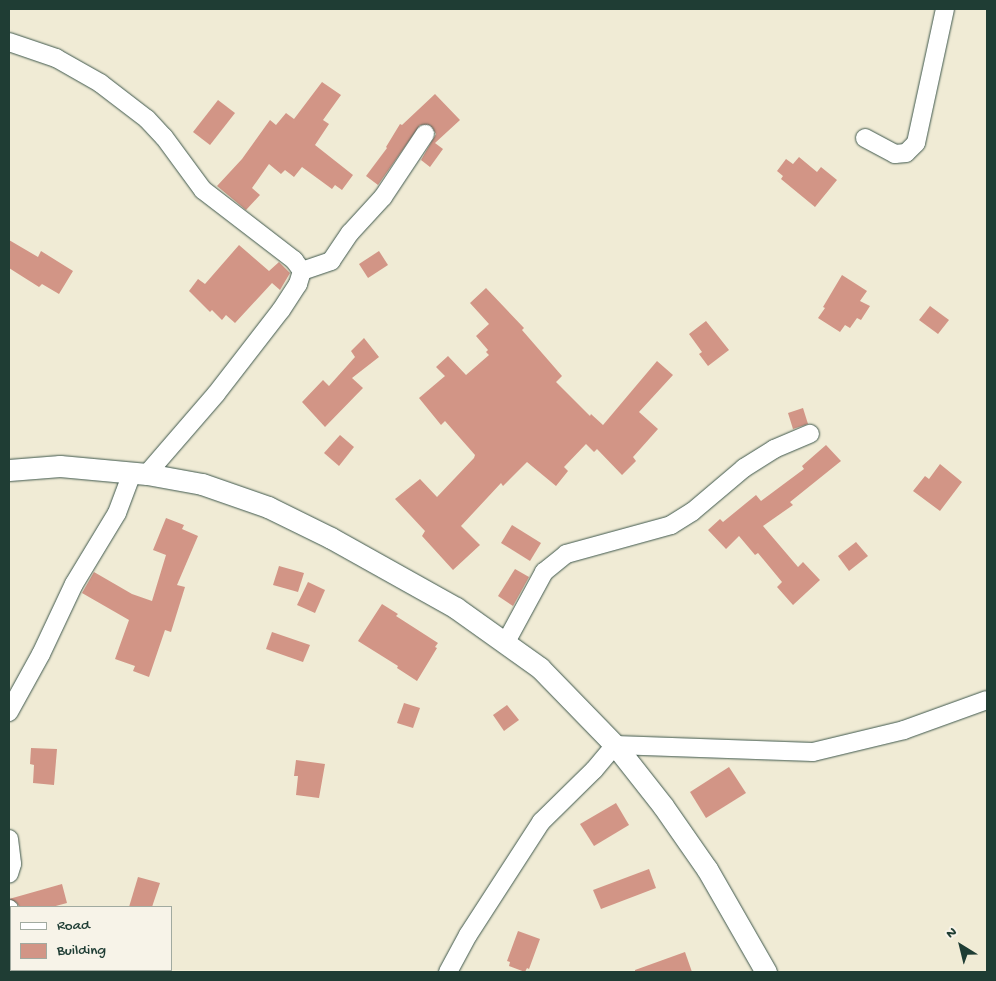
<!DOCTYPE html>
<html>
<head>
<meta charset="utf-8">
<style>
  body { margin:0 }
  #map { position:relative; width:996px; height:981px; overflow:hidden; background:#f0ebd5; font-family:"Gochi Hand",sans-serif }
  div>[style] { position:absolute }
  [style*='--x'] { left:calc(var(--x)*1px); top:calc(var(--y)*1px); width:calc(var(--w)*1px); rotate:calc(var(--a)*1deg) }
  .building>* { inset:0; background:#d29586 }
  .roads { filter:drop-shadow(0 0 1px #3e574c) drop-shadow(0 0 1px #3e574c) }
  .minor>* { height:18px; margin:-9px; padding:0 9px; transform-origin:9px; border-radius:9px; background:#fff }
  .tertiary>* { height:21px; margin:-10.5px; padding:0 10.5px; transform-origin:10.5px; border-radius:10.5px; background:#fff }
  span { translate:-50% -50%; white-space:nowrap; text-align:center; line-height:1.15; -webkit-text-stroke:4px #f7f3e8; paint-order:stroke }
  .frame { position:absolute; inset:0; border:10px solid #1f3d34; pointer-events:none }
  .legend { position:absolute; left:10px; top:906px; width:162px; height:65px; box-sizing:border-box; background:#f7f3e8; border:1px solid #a1aaa0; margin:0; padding:6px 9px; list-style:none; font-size:15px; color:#1f3d34 }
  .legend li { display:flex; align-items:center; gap:10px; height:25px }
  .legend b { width:25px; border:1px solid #a1aaa0 }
  .north { position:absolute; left:936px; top:921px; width:50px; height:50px; -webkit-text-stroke:4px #f7f3e8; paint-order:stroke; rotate:324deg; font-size:14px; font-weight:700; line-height:20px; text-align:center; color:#1f3d34 }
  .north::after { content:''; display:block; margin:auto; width:18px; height:22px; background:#1f3d34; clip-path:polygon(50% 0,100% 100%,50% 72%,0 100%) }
</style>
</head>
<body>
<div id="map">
  <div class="building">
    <i style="clip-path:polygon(322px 82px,341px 95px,323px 120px,329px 124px,315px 145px,353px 175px,342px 190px,335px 185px,332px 189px,302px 167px,294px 177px,285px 170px,281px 174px,269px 164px,252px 188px,260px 195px,246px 210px,217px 186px,242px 159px,270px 120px,276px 125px,286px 113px,294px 119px)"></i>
    <i style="clip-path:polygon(435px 94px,460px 120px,435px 143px,443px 149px,430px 167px,421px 160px,436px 134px,430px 125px,420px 125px,378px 185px,366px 176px,387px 148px,386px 147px,400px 124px,402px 125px)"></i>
    <i style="clip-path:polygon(218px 100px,235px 113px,210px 145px,193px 132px)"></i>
    <i style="clip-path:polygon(799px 157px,817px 172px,821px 167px,837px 180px,815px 207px,781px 179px,783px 176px,777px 171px,786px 159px,793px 164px)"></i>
    <i style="clip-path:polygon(9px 240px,38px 257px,41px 251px,73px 271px,59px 294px,42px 284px,39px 287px,9px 268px)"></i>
    <i style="clip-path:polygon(239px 245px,269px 271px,279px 262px,290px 273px,280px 290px,272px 283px,235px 323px,226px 315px,222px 320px,212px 310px,210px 312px,189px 291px,198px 279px,205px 284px)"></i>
    <i style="clip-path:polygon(379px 251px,388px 265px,368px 278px,359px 264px)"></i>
    <i style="clip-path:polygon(842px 275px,867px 291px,860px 301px,870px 306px,861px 320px,857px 318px,850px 328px,845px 325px,840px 332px,818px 318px,825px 308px,823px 307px)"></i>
    <i style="clip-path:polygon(486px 288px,524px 328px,522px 330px,562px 376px,556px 382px,590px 416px,591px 414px,603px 425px,657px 361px,673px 375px,639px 412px,658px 429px,633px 457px,636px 461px,622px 475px,597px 449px,594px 452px,586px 444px,564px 467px,568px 471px,556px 486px,527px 462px,503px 486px,501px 483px,461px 526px,480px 545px,453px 570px,422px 536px,425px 531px,395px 499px,420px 479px,437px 497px,474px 458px,475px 455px,445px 421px,441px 425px,419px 398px,445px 376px,436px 367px,448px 356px,466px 375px,489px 355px,486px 352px,488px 350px,476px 336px,489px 324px,470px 303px)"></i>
    <i style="clip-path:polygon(930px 306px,949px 320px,938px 334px,919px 320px)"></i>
    <i style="clip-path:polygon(706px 321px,729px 350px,708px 366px,699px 354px,702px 352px,689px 334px)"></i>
    <i style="clip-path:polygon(364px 338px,379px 357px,352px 378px,363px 388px,325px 427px,302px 402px,323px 380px,329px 386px,355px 357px,351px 351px)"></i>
    <i style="clip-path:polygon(803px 408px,808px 424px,793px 429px,788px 413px)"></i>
    <i style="clip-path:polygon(340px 435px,354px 447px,339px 466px,324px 453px)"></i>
    <i style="clip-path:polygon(826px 445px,841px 461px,790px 502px,793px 505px,763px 526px,798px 567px,803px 562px,820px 580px,793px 605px,777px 587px,782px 582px,758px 553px,755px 555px,739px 536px,726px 549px,708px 530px,720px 519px,723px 522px,756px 495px,761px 501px,804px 469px,802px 466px)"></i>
    <i style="clip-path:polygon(940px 464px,962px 482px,940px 511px,913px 491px,925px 476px,929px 479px)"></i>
    <i style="clip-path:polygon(166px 518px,184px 525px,182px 529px,198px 536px,177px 585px,185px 587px,171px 632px,165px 630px,149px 677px,133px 671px,135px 666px,115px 659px,129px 620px,82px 593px,94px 572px,132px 594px,152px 601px,166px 555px,153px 550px)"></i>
    <i style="clip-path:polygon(512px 525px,541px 543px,530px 561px,501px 543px)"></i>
    <i style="clip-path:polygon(856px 542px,868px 556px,849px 571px,838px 556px)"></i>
    <i style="clip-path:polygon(279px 566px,304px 573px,298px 592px,273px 585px)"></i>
    <i style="clip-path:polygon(515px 569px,529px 577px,513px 606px,498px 596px)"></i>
    <i style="clip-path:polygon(308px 582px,325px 590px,315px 613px,297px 605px)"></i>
    <i style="clip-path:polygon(382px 604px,398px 614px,396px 616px,438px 643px,435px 647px,437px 648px,417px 681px,397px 668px,398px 666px,358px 641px)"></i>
    <i style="clip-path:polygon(272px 632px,310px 645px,303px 662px,266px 649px)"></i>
    <i style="clip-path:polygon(404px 703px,420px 708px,413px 728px,397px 723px)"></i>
    <i style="clip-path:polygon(507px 705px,519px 720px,504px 731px,493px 715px)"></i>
    <i style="clip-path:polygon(31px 748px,57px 749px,54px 785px,33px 783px,34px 765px,30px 764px)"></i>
    <i style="clip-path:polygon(296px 760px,325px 764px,319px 798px,296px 795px,298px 776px,294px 776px)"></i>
    <i style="clip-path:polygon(729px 767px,746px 793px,706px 818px,690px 792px)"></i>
    <i style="clip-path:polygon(616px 803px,629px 825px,594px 846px,580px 824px)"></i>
    <i style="clip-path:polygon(649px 869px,656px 888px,601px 909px,593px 890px)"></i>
    <i style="clip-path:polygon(138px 877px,160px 883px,152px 907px,129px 907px)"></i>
    <i style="clip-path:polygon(62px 884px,67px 903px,52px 907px,20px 907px,16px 902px,9px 899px)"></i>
    <i style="clip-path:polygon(518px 931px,540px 939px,529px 969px,527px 968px,525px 972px,509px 966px,510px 962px,507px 961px)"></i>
    <i style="clip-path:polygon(685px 952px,692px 972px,635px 972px,635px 970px)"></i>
  </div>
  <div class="roads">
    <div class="minor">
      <i style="--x:9;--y:42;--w:50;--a:18.8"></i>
      <i style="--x:56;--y:58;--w:51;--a:29.6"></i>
      <i style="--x:100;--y:83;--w:59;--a:37.5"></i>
      <i style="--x:147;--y:119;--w:25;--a:47"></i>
      <i style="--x:164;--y:137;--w:66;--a:53.7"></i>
      <i style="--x:203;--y:190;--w:115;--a:37.6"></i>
      <i style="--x:294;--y:260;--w:14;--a:54"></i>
      <i style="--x:302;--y:271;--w:14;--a:107"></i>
      <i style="--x:298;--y:284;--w:31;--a:123"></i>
      <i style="--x:281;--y:310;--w:106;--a:127.7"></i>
      <i style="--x:216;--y:394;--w:106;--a:130.8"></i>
      <i style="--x:865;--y:138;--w:34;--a:28"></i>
      <i style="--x:895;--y:154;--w:11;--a:-5"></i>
      <i style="--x:906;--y:153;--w:14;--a:-45"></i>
      <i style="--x:916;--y:143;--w:137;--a:-77.8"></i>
      <i style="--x:302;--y:271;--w:31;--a:-19"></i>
      <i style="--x:331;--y:261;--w:34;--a:-56"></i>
      <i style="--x:350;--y:233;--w:49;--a:-47.5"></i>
      <i style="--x:383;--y:197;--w:76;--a:-56.3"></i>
      <i style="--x:506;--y:642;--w:80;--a:-61.5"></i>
      <i style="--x:544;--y:572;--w:28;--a:-39"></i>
      <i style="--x:566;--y:554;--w:109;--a:-15.4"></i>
      <i style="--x:671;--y:525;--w:25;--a:-32"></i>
      <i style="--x:692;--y:512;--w:68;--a:-40.2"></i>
      <i style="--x:744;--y:468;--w:36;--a:-32"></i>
      <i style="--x:774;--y:449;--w:39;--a:-23"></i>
      <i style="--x:9;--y:712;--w:66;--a:-61.1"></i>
      <i style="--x:41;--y:654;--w:77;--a:-64.8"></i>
      <i style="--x:74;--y:584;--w:83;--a:-58.8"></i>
      <i style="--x:117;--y:513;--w:43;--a:-69.4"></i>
      <i style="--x:9;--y:839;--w:25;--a:83"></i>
      <i style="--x:12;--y:864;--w:10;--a:107"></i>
      <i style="--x:9;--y:909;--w:9;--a:77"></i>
      <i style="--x:21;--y:970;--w:2;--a:90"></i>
      <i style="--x:95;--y:970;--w:2;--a:63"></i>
      <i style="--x:448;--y:972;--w:42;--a:-61.6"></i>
      <i style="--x:468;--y:935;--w:135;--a:-57.1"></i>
      <i style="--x:541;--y:822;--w:74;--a:-44.5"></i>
      <i style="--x:594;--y:770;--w:33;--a:-50"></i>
      <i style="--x:615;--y:745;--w:198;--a:2"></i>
      <i style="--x:813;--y:752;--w:94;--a:-13.6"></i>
      <i style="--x:904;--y:730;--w:88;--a:-19.9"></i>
    </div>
    <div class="tertiary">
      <i style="--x:9;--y:470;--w:51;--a:-4.5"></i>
      <i style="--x:60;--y:466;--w:87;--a:5.3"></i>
      <i style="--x:147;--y:474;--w:56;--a:10.3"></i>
      <i style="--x:202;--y:484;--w:70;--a:19.2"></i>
      <i style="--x:268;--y:507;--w:70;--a:26.2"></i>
      <i style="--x:331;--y:538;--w:143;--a:29.2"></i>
      <i style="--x:456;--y:608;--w:103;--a:35.5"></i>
      <i style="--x:540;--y:668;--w:107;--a:45.8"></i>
      <i style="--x:615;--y:745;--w:78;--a:51.8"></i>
      <i style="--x:663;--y:806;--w:77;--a:55.1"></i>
      <i style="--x:707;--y:869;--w:119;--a:60.2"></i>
    </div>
  </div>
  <div class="frame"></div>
  <ul class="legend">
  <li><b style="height:6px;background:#fff"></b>Road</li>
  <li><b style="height:14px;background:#d29586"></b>Building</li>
  </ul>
  <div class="north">N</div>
</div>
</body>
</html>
